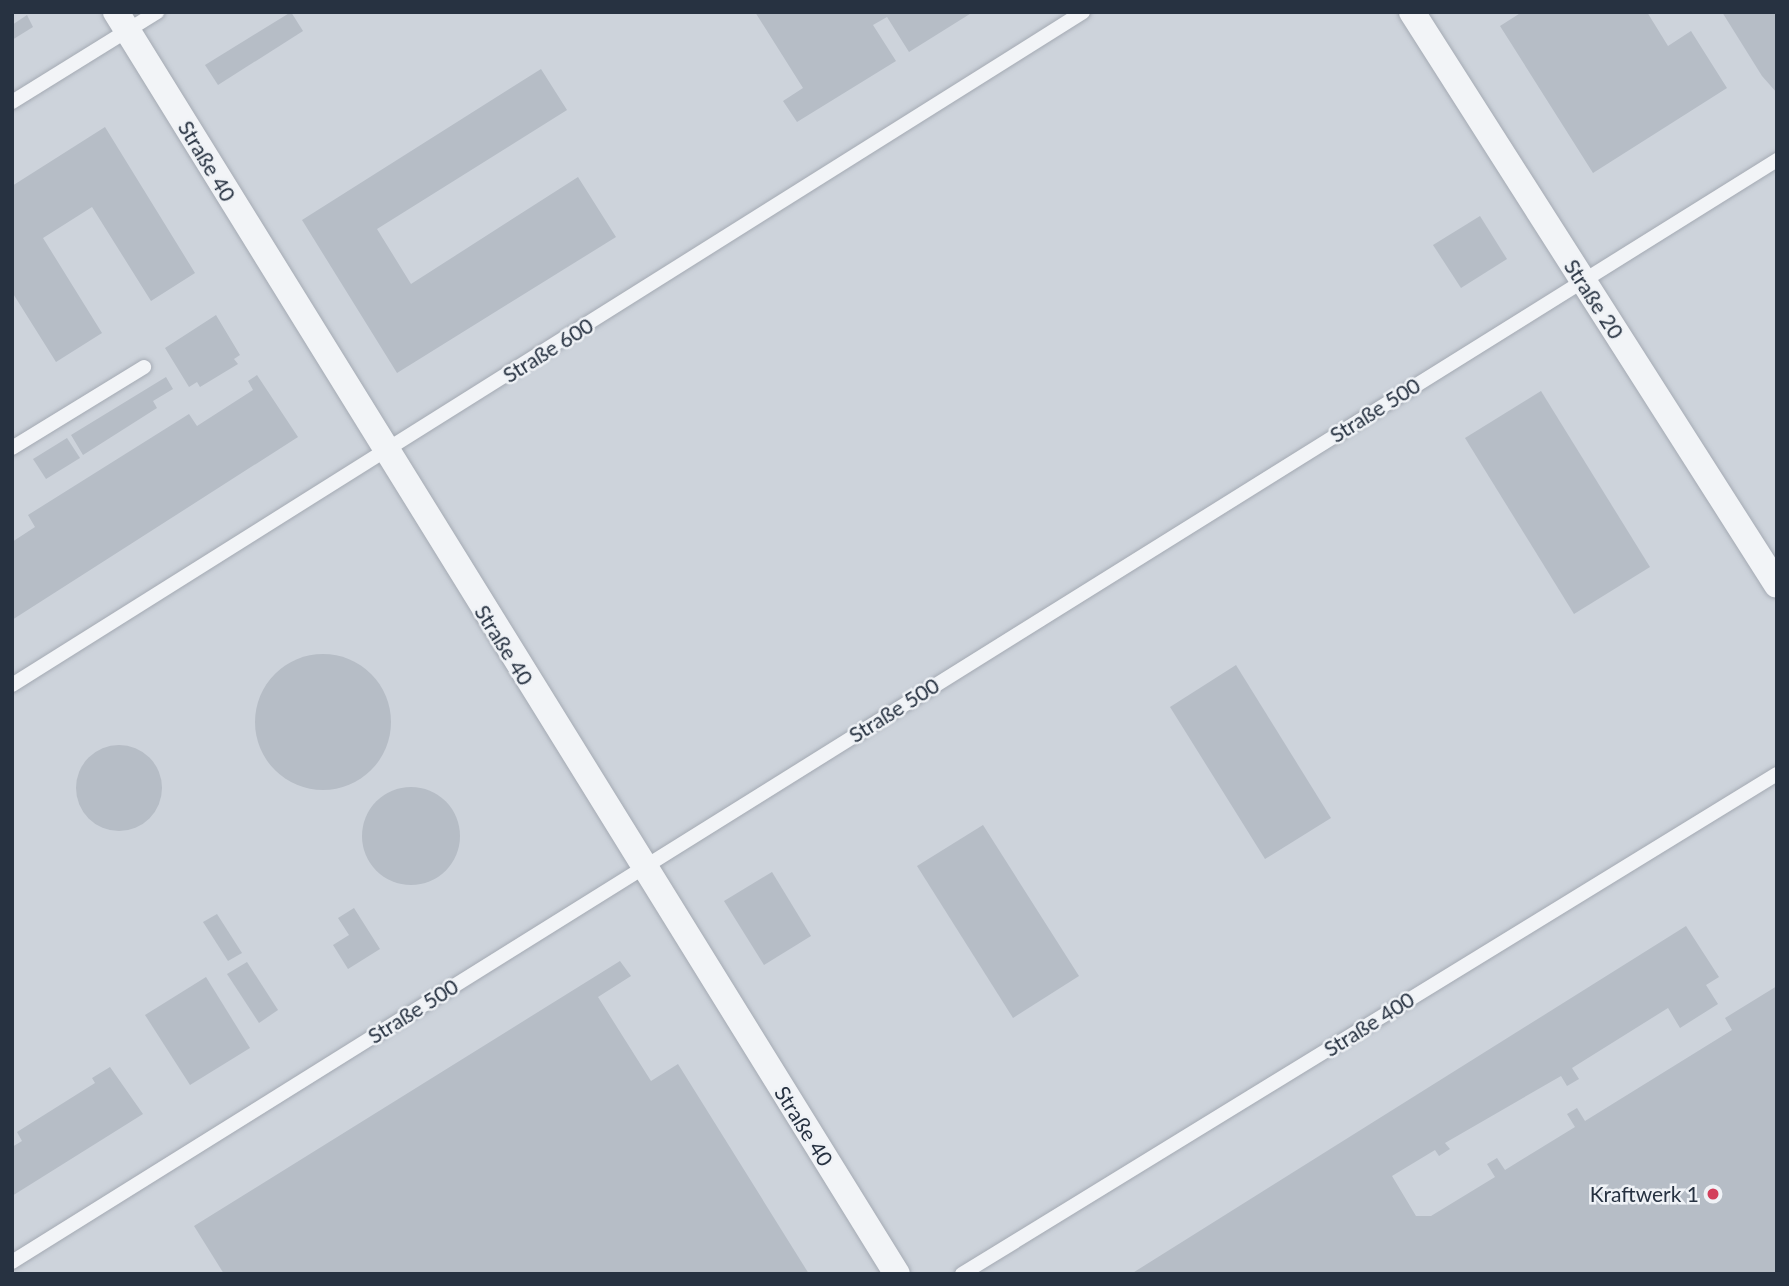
<!DOCTYPE html>
<html>
<head>
<meta charset="utf-8">
<style>
  body { margin:0 }
  #map { position:relative; width:1789px; height:1286px; overflow:hidden; background:#dfe3e9; font-family:Lato,sans-serif }
  div>[style] { position:absolute }
  [style*='--x'] { left:calc(var(--x)*1px); top:calc(var(--y)*1px); width:calc(var(--w)*1px); rotate:calc(var(--a)*1deg) }
  .built>* { inset:0; background:#cdd3db }
  .building>* { inset:0; background:#b6bdc6 }
  .round { border-radius:50% }
  .roads { filter:drop-shadow(0 0 2px #a4aab3) drop-shadow(0 0 2px #a4aab3) }
  .service>* { height:14px; margin:-7px; padding:0 7px; transform-origin:7px; border-radius:7px; background:#f2f4f7 }
  .minor>* { height:26px; margin:-13px; padding:0 13px; transform-origin:13px; border-radius:13px; background:#f2f4f7 }
  .dots>* { width:19px; height:19px; translate:-50% -50%; box-sizing:border-box; border:4px solid #eff2f6; border-radius:50% }
  span { translate:-50% -50%; white-space:nowrap; text-align:center; line-height:1.15; -webkit-text-stroke:5px #eff2f6; paint-order:stroke }
  .street-label { font-size:21px; color:#273241 }
  .poi-label { font-size:21px; color:#273241 }
  .right { translate:-100% -50%; text-align:right }
  .frame { position:absolute; inset:0; border:14px solid #273241; pointer-events:none }
</style>
</head>
<body>
<div id="map">
  <div class="built">
    <i style="clip-path:polygon(12px 12px,1777px 12px,1777px 1274px,12px 1274px)"></i>
  </div>
  <div class="building">
    <i style="clip-path:polygon(291px 12px,303px 31px,218px 85px,205px 65px)"></i>
    <i style="clip-path:polygon(755px 12px,973px 12px,909px 52px,887px 17px,873px 25px,896px 61px,797px 122px,783px 101px,803px 88px)"></i>
    <i style="clip-path:polygon(1522px 12px,1647px 12px,1668px 46px,1691px 31px,1727px 88px,1593px 173px,1500px 26px)"></i>
    <i style="clip-path:polygon(1722px 12px,1777px 12px,1777px 93px,1762px 76px)"></i>
    <i style="clip-path:polygon(27px 15px,33px 27px,12px 40px,12px 25px)"></i>
    <i style="clip-path:polygon(541px 69px,567px 110px,377px 229px,411px 284px,578px 177px,616px 237px,397px 373px,302px 220px)"></i>
    <i style="clip-path:polygon(105px 127px,195px 273px,151px 301px,92px 207px,43px 238px,102px 333px,56px 362px,12px 292px,12px 186px)"></i>
    <i style="clip-path:polygon(1480px 216px,1507px 259px,1461px 288px,1433px 245px)"></i>
    <i style="clip-path:polygon(216px 315px,240px 355px,234px 359px,238px 364px,200px 387px,197px 382px,189px 387px,165px 348px)"></i>
    <i style="clip-path:polygon(257px 375px,298px 437px,12px 620px,12px 542px,35px 527px,28px 515px,189px 414px,197px 426px,253px 390px,248px 381px)"></i>
    <i style="clip-path:polygon(166px 377px,173px 389px,153px 401px,157px 408px,83px 455px,71px 435px)"></i>
    <i style="clip-path:polygon(1541px 391px,1650px 567px,1574px 614px,1465px 438px)"></i>
    <i style="clip-path:polygon(67px 438px,80px 458px,46px 479px,33px 459px)"></i>
    <i class="round" style="left:255px;top:654px;width:136px;height:136px"></i>
    <i style="clip-path:polygon(1236px 665px,1331px 818px,1265px 859px,1170px 707px)"></i>
    <i class="round" style="left:76px;top:745px;width:86px;height:86px"></i>
    <i class="round" style="left:362px;top:787px;width:98px;height:98px"></i>
    <i style="clip-path:polygon(983px 825px,1079px 976px,1013px 1018px,917px 866px)"></i>
    <i style="clip-path:polygon(772px 872px,811px 936px,764px 965px,724px 901px)"></i>
    <i style="clip-path:polygon(354px 908px,380px 949px,348px 969px,333px 945px,349px 935px,338px 918px)"></i>
    <i style="clip-path:polygon(217px 914px,242px 953px,228px 961px,203px 922px)"></i>
    <i style="clip-path:polygon(1686px 926px,1719px 977px,1706px 985px,1718px 1004px,1680px 1028px,1668px 1008px,1572px 1068px,1579px 1079px,1567px 1086px,1561px 1076px,1445px 1143px,1450px 1149px,1439px 1156px,1435px 1150px,1392px 1176px,1416px 1216px,1431px 1216px,1495px 1177px,1487px 1164px,1497px 1158px,1505px 1170px,1575px 1127px,1567px 1114px,1577px 1108px,1585px 1121px,1732px 1030px,1725px 1018px,1777px 986px,1777px 1274px,1131px 1274px)"></i>
    <i style="clip-path:polygon(620px 961px,631px 976px,598px 997px,651px 1081px,678px 1064px,809px 1274px,224px 1274px,194px 1226px)"></i>
    <i style="clip-path:polygon(247px 962px,278px 1010px,259px 1023px,227px 974px)"></i>
    <i style="clip-path:polygon(206px 977px,250px 1048px,190px 1085px,145px 1015px)"></i>
    <i style="clip-path:polygon(110px 1067px,143px 1114px,12px 1196px,12px 1147px,22px 1141px,17px 1132px,95px 1083px,92px 1078px)"></i>
  </div>
  <div class="roads">
    <div class="service">
      <i style="--x:12;--y:102;--w:171;--a:-31.8"></i>
      <i style="--x:12;--y:448;--w:155;--a:-31.5"></i>
      <i style="--x:12;--y:685;--w:1265;--a:-32.14"></i>
      <i style="--x:12;--y:1262;--w:2081;--a:-31.98"></i>
      <i style="--x:962;--y:1274;--w:956;--a:-31.53"></i>
    </div>
    <div class="minor">
      <i style="--x:116;--y:12;--w:1484;--a:58.25"></i>
      <i style="--x:1412;--y:12;--w:679;--a:57.5"></i>
    </div>
  </div>
  <div class="dots">
    <i style="left:1713px;top:1194px;background:#d33f5b"></i>
  </div>
  <div class="street-label">
    <span style="left:207px;top:161px;rotate:59deg">Straße 40</span>
    <span style="left:1594px;top:299px;rotate:57deg">Straße 20</span>
    <span style="left:548px;top:350px;rotate:-32deg">Straße 600</span>
    <span style="left:1375px;top:410px;rotate:-32deg">Straße 500</span>
    <span style="left:504px;top:645px;rotate:58deg">Straße 40</span>
    <span style="left:894px;top:710px;rotate:-32deg">Straße 500</span>
    <span style="left:413px;top:1011px;rotate:-32deg">Straße 500</span>
    <span style="left:1369px;top:1024px;rotate:-32deg">Straße 400</span>
    <span style="left:804px;top:1126px;rotate:58deg">Straße 40</span>
  </div>
  <div class="poi-label">
    <span class="right" style="left:1699px;top:1194px">Kraftwerk 1</span>
  </div>
  <div class="frame"></div>
</div>
</body>
</html>
